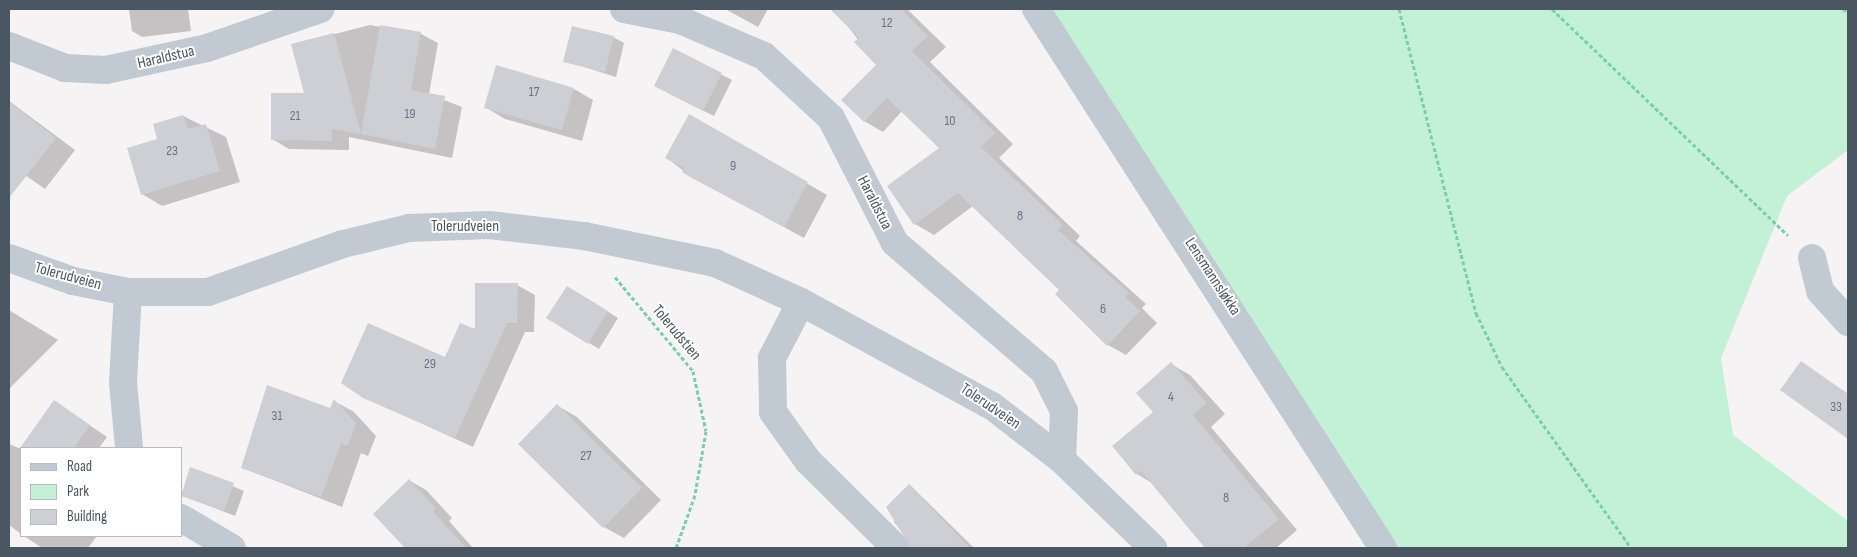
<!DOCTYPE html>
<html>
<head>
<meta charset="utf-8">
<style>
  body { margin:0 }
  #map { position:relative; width:1857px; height:557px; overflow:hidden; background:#f5f3f3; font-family:"Sofia Sans Condensed",sans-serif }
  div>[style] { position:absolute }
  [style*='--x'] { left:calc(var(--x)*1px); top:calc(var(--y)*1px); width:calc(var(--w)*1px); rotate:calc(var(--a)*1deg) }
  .green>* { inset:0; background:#c3f1d5 }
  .shadow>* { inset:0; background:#0003 }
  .building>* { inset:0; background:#cdcfd5 }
  .path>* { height:3px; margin-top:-1.5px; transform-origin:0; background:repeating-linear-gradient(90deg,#7ad0a6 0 4px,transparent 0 6.5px) }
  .minor>* { height:28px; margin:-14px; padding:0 14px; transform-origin:14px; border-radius:14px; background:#c1cad2 }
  span { translate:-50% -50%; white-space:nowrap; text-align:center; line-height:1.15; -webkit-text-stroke:4px #fff; paint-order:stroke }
  .number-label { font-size:14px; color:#6b747e }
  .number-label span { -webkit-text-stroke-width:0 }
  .street-label { font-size:16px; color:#4a5661 }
  .frame { position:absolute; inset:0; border:10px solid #4a5661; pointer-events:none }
  .legend { position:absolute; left:20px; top:447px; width:162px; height:90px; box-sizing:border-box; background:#fff; border:1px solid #b7bbc0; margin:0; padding:6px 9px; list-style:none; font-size:15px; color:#4a5661 }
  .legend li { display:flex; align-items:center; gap:10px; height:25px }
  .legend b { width:25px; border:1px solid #b7bbc0 }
</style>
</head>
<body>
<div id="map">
  <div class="green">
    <i style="clip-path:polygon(1035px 9px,1848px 9px,1848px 150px,1787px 196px,1721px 358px,1733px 435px,1848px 521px,1848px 548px,1379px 548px)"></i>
  </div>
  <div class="shadow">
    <i style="clip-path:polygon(129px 9px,188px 9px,191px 31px,142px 37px,132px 31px)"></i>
    <i style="clip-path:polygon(725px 9px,768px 9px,758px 27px)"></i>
    <i style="clip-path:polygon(856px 9px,907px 9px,946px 47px,930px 62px,1013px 144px,999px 158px,1080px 236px,1076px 241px,1146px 304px,1142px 308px,1157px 323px,1126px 355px,1108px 345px,1061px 290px,973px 206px,934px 235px,915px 224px,941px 148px,902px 111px,883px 132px,864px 121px,877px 65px,844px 21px)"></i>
    <i style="clip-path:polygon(370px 25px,421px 34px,438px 43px,429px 94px,462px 107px,452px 158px,349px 137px,349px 150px,289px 149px,272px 139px,305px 94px,292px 45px)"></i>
    <i style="clip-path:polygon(613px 37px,624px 43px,616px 77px,565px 61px)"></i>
    <i style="clip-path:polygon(674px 50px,732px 80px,714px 116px,666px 92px)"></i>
    <i style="clip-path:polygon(574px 89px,593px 100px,582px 141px,505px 119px,485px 107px)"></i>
    <i style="clip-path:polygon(9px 101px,75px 150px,45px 189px,9px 164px)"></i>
    <i style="clip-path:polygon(183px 116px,226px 137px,240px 182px,162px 206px,142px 194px,159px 140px)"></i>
    <i style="clip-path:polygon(689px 116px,827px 195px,804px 238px,690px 176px,667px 158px)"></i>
    <i style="clip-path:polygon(517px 285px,535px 295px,534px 332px,525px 332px,473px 447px,364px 397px,446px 358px)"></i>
    <i style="clip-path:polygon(578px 293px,618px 318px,599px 349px,589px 343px)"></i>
    <i style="clip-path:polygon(9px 310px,58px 340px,9px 389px)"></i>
    <i style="clip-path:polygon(1801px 363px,1848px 394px,1848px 437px,1845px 435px)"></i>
    <i style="clip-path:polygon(1171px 364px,1190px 375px,1225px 414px,1211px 427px,1297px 530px,1276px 548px,1207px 548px,1152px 483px,1137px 474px)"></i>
    <i style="clip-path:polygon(334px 401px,354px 412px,376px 436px,368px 456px,361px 453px,342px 507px,243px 468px,331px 409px)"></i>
    <i style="clip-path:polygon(55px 402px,107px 437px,99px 448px,22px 448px)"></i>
    <i style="clip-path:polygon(558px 406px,577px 417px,661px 500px,624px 538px,604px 527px)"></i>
    <i style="clip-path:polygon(9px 444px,21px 449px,21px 534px,9px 525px)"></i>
    <i style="clip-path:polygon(191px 469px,244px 491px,235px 516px,181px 495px)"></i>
    <i style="clip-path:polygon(410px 481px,426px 490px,452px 518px,449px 521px,473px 548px,407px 548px,375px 514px)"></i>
    <i style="clip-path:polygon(910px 485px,974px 548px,981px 548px,911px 548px,912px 543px,894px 522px)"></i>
    <i style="clip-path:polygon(24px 536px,97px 536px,88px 548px,42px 548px)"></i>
  </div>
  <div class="building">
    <i style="clip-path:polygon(830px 9px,901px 9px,928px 36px,912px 51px,995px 133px,981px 147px,1063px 225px,1058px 230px,1129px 293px,1125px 297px,1140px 311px,1107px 346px,1055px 294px,1059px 290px,958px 193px,914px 225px,887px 186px,939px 148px,887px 98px,864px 122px,841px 100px,876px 65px,854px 42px,859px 38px)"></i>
    <i style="clip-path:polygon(380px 25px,421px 32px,411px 90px,445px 96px,435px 149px,361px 134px)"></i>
    <i style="clip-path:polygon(572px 26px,614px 36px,605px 72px,563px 62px)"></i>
    <i style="clip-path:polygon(334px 33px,361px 134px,332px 129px,332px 141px,271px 140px,271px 93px,304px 93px,291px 44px)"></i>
    <i style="clip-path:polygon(673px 48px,722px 73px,703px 111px,654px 86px)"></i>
    <i style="clip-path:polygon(496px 65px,574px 88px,562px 130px,484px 108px)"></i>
    <i style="clip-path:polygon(9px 102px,56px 138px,9px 198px)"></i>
    <i style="clip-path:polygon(689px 114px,808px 182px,784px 227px,690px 177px,682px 172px,684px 168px,665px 158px)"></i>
    <i style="clip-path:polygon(183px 115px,188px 129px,206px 124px,220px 171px,141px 195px,127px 148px,157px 139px,153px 124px)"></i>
    <i style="clip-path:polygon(475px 283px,518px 283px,517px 323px,507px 323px,455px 438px,363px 398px,341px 383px,368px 323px,445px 357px,460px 323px,475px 329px)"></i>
    <i style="clip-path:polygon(567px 286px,608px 311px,588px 344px,546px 318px)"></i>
    <i style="clip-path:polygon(1801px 361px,1848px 394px,1848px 439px,1780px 390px)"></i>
    <i style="clip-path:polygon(1171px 362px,1207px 403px,1193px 415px,1279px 519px,1244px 548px,1205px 548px,1141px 471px,1136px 475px,1112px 446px,1153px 412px,1136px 393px)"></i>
    <i style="clip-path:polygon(267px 385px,330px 408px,334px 399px,356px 423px,348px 446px,341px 443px,321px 497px,241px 468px)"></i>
    <i style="clip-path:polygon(54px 400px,90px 425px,74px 448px,20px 448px)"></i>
    <i style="clip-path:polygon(557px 404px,642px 488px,603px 528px,518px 444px)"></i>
    <i style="clip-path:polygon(190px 467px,234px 483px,224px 511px,181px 496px)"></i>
    <i style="clip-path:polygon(409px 479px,436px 508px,433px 511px,466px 548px,405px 548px,373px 514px)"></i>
    <i style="clip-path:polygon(909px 484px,970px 548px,911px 548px,886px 507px)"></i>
  </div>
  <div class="path">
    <i style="--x:1399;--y:9;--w:314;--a:75.8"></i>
    <i style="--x:1476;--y:313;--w:60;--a:64.3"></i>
    <i style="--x:1502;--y:367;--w:222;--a:54.5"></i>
    <i style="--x:1552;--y:9;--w:327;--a:43.8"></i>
    <i style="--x:1843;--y:9;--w:6;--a:31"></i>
    <i style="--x:615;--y:277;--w:122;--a:50.3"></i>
    <i style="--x:693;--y:371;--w:61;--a:77.8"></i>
    <i style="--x:706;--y:431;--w:65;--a:99.8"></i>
    <i style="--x:695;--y:495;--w:56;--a:109.7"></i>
  </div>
  <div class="minor">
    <i style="--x:624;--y:9;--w:57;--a:11.1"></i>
    <i style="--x:680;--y:20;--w:91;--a:23.2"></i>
    <i style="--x:764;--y:56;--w:91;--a:42.8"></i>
    <i style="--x:831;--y:118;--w:140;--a:62.9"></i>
    <i style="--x:895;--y:243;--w:196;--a:40.7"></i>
    <i style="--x:1044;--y:371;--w:45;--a:63.4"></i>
    <i style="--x:1064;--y:411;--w:49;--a:92.3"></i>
    <i style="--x:1036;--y:9;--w:641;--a:57.23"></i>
    <i style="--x:9;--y:46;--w:60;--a:21.4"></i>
    <i style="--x:65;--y:68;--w:41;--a:2.8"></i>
    <i style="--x:106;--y:70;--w:103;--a:-12.3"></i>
    <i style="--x:207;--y:48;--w:120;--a:-19"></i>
    <i style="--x:9;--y:258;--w:68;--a:19.8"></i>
    <i style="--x:73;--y:281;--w:56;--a:11.3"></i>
    <i style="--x:1812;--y:258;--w:34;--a:76"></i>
    <i style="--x:1820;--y:291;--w:42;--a:47.9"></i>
    <i style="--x:801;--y:302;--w:63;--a:117.4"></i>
    <i style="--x:772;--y:358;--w:54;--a:88.9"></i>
    <i style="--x:773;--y:412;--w:60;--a:54.5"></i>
    <i style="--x:808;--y:461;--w:124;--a:44.7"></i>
    <i style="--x:129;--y:448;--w:66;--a:-95.2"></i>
    <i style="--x:123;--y:382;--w:90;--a:-86.8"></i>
    <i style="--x:128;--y:292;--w:80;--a:0"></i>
    <i style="--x:208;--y:292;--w:143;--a:-19.6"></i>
    <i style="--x:343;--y:244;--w:68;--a:-13.6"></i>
    <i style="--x:409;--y:228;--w:80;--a:-2.1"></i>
    <i style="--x:489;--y:225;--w:96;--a:6.6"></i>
    <i style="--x:584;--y:236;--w:134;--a:11.6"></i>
    <i style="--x:715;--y:263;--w:94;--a:24.4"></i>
    <i style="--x:801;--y:302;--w:217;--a:28.6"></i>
    <i style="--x:992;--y:406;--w:88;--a:37.6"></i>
    <i style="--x:1062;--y:460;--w:127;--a:44"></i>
    <i style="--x:181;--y:518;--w:59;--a:30.5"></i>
  </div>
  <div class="number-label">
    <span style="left:887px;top:23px">12</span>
    <span style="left:534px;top:92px">17</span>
    <span style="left:410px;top:114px">19</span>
    <span style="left:295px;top:116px">21</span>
    <span style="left:950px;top:121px">10</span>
    <span style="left:172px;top:151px">23</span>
    <span style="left:733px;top:166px">9</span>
    <span style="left:1020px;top:216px">8</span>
    <span style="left:1103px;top:309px">6</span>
    <span style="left:430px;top:364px">29</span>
    <span style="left:1171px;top:397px">4</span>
    <span style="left:1836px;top:407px">33</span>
    <span style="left:277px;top:416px">31</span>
    <span style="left:586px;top:456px">27</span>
    <span style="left:1226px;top:498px">8</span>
  </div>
  <div class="street-label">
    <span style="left:166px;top:58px;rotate:-13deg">Haraldstua</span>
    <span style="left:874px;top:203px;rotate:63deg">Haraldstua</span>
    <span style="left:465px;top:227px">Tolerudveien</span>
    <span style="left:68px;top:277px;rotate:15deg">Tolerudveien</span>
    <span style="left:1212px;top:277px;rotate:57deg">Lensmannsløkka</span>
    <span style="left:676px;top:333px;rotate:50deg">Tolerudstien</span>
    <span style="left:990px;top:407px;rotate:34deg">Tolerudveien</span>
  </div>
  <div class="frame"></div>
  <ul class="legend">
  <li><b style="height:6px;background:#c1cad2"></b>Road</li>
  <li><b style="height:14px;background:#c3f1d5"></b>Park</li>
  <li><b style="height:14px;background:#cdcfd5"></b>Building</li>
  </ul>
</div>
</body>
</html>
